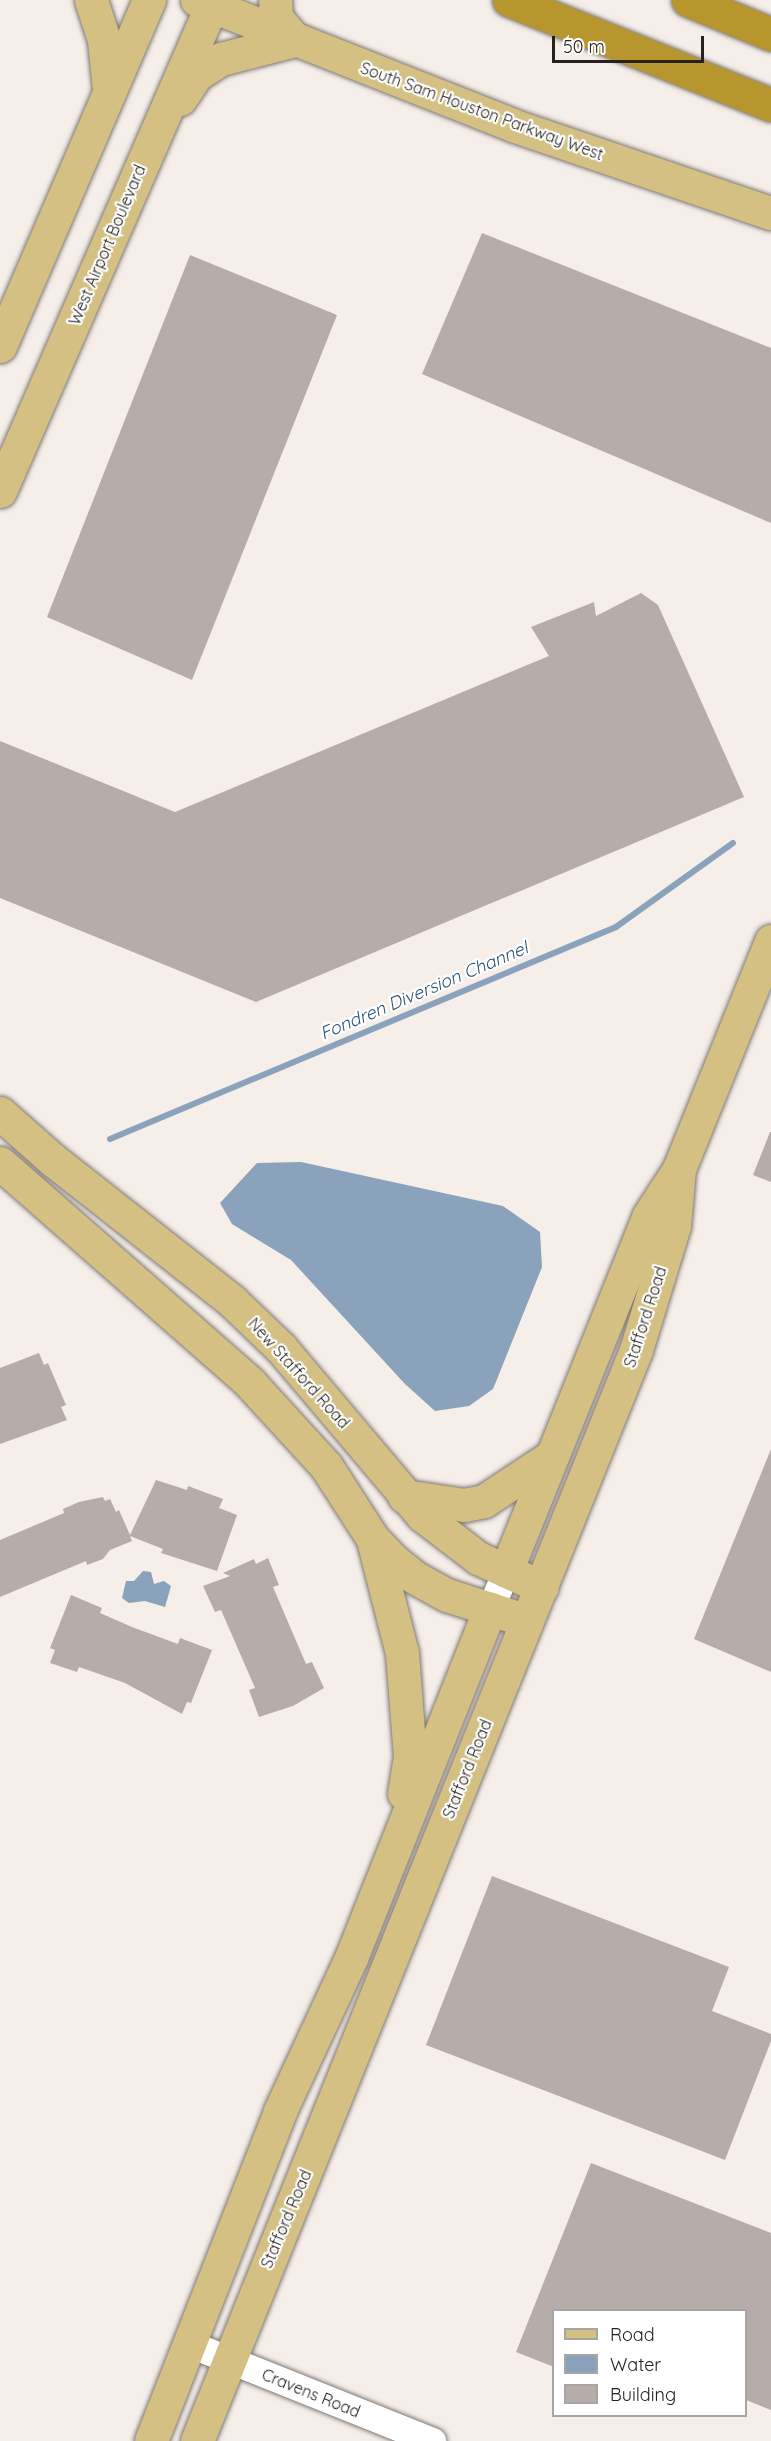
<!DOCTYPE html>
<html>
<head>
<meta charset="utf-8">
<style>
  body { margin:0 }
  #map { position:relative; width:771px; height:2441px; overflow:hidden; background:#f5eee9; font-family:Quicksand,sans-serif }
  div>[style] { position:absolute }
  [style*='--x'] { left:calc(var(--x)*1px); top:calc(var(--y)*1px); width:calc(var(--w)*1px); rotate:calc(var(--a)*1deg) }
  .water>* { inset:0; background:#8aa2bb }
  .stream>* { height:6px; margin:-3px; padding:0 3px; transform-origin:3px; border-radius:3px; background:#8aa2bb }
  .building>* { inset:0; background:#b6adab }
  .roads { filter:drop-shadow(0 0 2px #7f7975) drop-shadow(0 0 2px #7f7975) }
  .minor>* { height:27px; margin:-13.5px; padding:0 13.5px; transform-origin:13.5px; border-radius:13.5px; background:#fff }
  .major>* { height:33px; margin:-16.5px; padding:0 16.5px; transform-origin:16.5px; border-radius:16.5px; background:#d4c082 }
  .highway>* { height:33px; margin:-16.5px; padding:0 16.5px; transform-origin:16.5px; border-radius:16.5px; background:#b7962e }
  span { translate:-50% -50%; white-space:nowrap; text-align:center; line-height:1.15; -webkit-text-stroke:4.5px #fff; paint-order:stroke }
  .street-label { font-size:16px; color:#24211f }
  .water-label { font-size:18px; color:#2d5378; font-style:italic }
  .legend { position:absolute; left:552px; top:2309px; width:195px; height:108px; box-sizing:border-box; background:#fff; border:2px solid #a7a6a5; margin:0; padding:8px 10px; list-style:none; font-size:18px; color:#24211f }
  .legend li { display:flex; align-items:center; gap:12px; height:30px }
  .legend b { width:30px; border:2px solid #a7a6a5 }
  .scale { position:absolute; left:552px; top:36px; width:152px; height:27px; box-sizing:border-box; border:3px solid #24211f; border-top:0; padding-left:8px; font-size:18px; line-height:21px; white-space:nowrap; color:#24211f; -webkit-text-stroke:4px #fff; paint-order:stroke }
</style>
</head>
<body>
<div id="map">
  <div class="water">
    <i style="clip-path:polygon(301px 1162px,503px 1206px,540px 1232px,542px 1267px,493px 1389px,469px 1406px,435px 1411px,405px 1384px,291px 1260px,232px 1224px,220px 1203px,257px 1163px)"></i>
    <i style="clip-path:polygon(143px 1571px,151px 1572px,154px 1584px,164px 1581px,171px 1586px,165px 1607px,145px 1601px,129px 1603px,122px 1598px,126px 1581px,134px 1581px)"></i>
  </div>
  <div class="stream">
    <i style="--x:110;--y:1139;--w:549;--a:-22.73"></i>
    <i style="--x:616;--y:927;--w:144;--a:-35.7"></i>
  </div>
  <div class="building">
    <i style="clip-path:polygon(482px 233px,771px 348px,771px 523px,422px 374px)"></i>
    <i style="clip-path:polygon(190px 255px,337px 315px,192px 680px,47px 617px)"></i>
    <i style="clip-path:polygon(641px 593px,658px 605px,744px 797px,256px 1002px,0 898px,0 741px,175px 812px,549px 656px,531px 627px,594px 602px,596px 616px)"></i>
    <i style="clip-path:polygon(770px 1132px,771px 1132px,771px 1182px,753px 1175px)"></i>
    <i style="clip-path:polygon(39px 1353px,44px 1365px,48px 1363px,66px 1405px,61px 1407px,67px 1420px,0 1444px,0 1368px)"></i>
    <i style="clip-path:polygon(771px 1449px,771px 1672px,694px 1639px)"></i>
    <i style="clip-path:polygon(156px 1480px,187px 1490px,188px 1486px,223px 1499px,219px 1508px,237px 1515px,217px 1571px,161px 1553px,163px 1549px,130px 1536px,132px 1541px,110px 1550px,103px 1559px,87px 1565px,86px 1561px,0 1597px,0 1540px,64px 1513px,63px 1509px,79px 1502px,103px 1497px,105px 1501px,110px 1499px,116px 1512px,119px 1510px,130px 1535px)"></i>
    <i style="clip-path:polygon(268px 1558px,279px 1585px,273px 1587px,306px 1664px,312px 1662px,324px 1688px,293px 1706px,259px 1717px,249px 1690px,255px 1688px,235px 1642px,221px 1610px,215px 1612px,203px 1586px,230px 1576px,223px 1573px,254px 1559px,256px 1564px)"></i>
    <i style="clip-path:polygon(71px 1595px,102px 1608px,100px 1613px,132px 1627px,178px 1644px,180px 1638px,212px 1650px,191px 1703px,187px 1702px,182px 1714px,125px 1683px,79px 1667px,77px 1672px,50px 1663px,55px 1650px,50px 1648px)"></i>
    <i style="clip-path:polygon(492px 1876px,729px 1967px,712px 2011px,771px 2034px,771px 2041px,725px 2160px,426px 2045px)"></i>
    <i style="clip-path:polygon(591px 2163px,771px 2233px,771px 2410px,746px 2400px,746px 2310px,554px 2310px,554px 2367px,516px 2352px)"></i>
  </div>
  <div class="roads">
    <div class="minor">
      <i style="--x:490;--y:1609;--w:41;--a:-67.2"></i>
      <i style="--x:190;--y:2344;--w:261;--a:21.8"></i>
    </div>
    <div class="major">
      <i style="--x:91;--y:0;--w:42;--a:72"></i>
      <i style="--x:104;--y:40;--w:49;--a:84.2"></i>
      <i style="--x:197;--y:0;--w:342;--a:21.6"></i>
      <i style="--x:515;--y:126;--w:270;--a:18.8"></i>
      <i style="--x:180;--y:99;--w:29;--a:-56"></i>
      <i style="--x:196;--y:75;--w:30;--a:-33"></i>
      <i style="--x:221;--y:59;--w:76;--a:-14.4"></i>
      <i style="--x:295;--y:40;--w:30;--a:-130"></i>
      <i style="--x:276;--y:17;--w:17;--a:-93"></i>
      <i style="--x:0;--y:346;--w:377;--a:-66.7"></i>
      <i style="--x:0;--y:491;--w:536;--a:-66.45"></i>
      <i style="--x:0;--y:1113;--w:71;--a:41.6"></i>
      <i style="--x:53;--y:1160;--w:228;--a:38.2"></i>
      <i style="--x:232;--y:1301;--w:68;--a:43.8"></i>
      <i style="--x:281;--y:1348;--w:219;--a:49.8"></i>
      <i style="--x:422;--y:1515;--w:71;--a:37.5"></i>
      <i style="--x:478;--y:1558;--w:70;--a:24.4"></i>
      <i style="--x:0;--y:1163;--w:333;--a:41.3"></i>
      <i style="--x:250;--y:1383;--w:113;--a:47.5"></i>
      <i style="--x:326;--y:1466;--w:87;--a:57.2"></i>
      <i style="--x:373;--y:1539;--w:28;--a:46"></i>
      <i style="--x:392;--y:1559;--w:28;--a:39"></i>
      <i style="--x:414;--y:1577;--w:38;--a:29"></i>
      <i style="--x:447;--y:1595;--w:68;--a:17.9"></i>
      <i style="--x:404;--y:1496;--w:61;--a:8.5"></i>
      <i style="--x:464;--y:1505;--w:20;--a:-11"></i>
      <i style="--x:484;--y:1501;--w:82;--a:-33.5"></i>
      <i style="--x:373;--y:1540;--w:117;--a:75.6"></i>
      <i style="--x:402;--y:1653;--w:103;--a:85.6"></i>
      <i style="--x:410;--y:1756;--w:38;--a:99"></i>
      <i style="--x:506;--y:1571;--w:381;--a:-68.1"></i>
      <i style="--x:648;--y:1217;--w:57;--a:-57.1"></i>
      <i style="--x:679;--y:1169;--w:246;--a:-68"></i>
      <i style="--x:151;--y:2441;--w:354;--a:-68.6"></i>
      <i style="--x:280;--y:2111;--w:169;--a:-65.1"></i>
      <i style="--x:351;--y:1958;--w:376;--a:-68.3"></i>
      <i style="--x:197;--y:2441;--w:1176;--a:-68.08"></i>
      <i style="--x:636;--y:1350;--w:130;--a:-73"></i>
      <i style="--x:674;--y:1226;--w:57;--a:-85"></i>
    </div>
    <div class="highway">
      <i style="--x:509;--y:0;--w:282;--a:21.8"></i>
      <i style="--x:688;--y:0;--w:90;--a:22.3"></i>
    </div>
  </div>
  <div class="street-label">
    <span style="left:482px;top:111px;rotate:20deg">South Sam Houston Parkway West</span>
    <span style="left:107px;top:245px;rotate:-67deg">West Airport Boulevard</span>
    <span style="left:645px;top:1317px;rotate:-72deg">Stafford Road</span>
    <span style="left:299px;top:1373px;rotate:48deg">New Stafford Road</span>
    <span style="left:467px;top:1769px;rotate:-68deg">Stafford Road</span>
    <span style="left:286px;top:2219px;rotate:-67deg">Stafford Road</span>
    <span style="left:311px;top:2393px;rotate:22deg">Cravens Road</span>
  </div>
  <div class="water-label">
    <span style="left:424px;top:991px;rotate:-23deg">Fondren Diversion Channel</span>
  </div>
  <ul class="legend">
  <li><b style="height:8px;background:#d4c082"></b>Road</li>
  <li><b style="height:16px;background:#8aa2bb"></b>Water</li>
  <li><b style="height:16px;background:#b6adab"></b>Building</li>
  </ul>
  <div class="scale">50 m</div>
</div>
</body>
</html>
